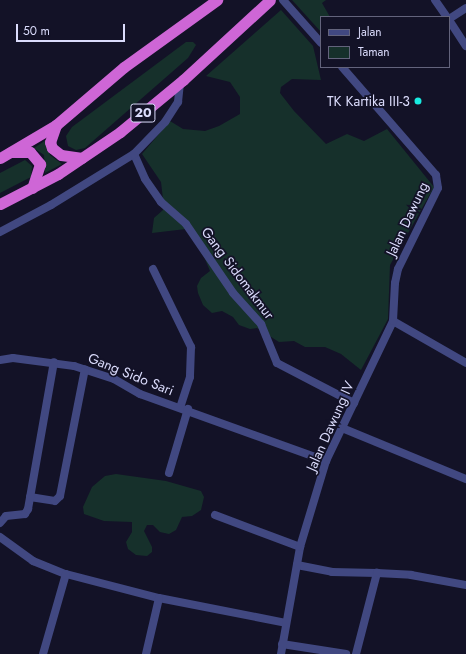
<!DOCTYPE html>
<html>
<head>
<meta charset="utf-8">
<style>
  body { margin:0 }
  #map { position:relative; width:466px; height:654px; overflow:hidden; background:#131227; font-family:Jost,sans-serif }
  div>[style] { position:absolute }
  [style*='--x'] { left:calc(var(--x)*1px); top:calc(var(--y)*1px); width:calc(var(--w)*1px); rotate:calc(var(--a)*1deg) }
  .green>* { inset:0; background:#16302b }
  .minor>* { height:8px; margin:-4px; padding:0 4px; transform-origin:4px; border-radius:4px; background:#414881 }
  .trunk>* { height:11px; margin:-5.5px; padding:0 5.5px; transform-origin:5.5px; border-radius:5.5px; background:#ce66d6 }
  .dots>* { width:11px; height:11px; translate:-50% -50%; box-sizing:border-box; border:2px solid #131227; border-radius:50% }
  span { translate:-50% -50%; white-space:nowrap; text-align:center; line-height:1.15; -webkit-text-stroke:3.5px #131227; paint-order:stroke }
  .shield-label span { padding:1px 3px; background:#131227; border:1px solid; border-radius:3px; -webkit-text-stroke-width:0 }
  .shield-label { font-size:13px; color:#dbdcfc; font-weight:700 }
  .poi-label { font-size:14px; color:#dbdcfc }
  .right { translate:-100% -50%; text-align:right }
  .street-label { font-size:14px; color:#dbdcfc }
  .legend { position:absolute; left:320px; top:16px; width:130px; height:52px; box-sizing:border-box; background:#131227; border:1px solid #63637c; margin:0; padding:5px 7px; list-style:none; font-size:12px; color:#dbdcfc }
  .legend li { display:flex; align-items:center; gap:8px; height:20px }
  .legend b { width:20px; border:1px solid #63637c }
  .scale { position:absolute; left:16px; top:24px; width:109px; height:18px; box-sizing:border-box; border:2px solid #dbdcfc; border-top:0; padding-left:5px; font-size:12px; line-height:14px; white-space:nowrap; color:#dbdcfc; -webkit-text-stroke:3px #131227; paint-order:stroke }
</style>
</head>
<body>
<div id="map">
  <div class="green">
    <i style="clip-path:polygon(292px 0,326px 0,322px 3px,330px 17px,321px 17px,321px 32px)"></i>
    <i style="clip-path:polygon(281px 10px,313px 46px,321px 80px,292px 79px,281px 87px,280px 93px,294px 111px,326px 144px,347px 134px,364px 141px,387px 129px,434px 187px,390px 265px,388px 319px,361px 370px,341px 354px,325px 347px,305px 347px,294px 341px,279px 342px,257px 328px,250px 329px,239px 325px,233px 317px,222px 311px,212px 313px,203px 305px,198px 293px,197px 286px,201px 278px,210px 271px,197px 240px,186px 229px,152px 233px,154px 218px,163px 210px,163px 199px,161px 182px,142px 154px,170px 121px,183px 129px,205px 131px,219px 126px,240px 114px,240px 97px,230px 82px,206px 76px)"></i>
    <i style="clip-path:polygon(186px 42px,193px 42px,196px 45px,188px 58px,85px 148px,76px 150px,68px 146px,66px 136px,72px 127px)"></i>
    <i style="clip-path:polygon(46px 140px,50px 155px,62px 164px,45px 173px,44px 155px,34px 148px)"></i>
    <i style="clip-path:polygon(25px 160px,32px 166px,31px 177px,0 193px,0 173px)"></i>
    <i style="clip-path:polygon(116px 474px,166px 481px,201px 491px,204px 497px,201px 510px,192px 516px,182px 517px,176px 530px,169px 534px,160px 532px,153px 525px,147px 525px,144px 531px,152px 547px,152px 552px,147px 556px,136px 555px,128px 549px,126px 542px,132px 532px,132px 522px,104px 521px,84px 514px,83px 507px,92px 487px,105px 476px)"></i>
  </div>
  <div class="minor">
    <i style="--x:283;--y:0;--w:57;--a:48.5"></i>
    <i style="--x:435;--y:0;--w:21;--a:55"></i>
    <i style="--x:449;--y:19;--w:20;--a:-33"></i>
    <i style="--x:449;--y:20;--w:31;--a:57"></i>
    <i style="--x:134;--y:154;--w:27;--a:66"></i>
    <i style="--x:145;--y:179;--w:28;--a:55"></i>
    <i style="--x:161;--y:202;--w:33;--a:41"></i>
    <i style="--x:186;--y:224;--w:83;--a:55.7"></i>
    <i style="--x:233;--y:293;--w:42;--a:47.9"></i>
    <i style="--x:261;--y:324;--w:42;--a:67.7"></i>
    <i style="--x:277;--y:363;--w:87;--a:27.5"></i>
    <i style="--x:0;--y:232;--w:58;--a:-27.9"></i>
    <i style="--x:51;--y:205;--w:97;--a:-31.6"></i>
    <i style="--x:134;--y:154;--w:45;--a:-45.9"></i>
    <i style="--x:165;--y:122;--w:24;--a:-57"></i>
    <i style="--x:178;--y:102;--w:20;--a:-84"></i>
    <i style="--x:153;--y:269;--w:87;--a:64"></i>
    <i style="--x:191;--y:347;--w:30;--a:92"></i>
    <i style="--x:190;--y:377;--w:32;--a:108"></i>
    <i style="--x:393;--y:321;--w:84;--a:29.9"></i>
    <i style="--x:0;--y:360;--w:13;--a:-9"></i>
    <i style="--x:13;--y:358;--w:62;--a:7.5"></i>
    <i style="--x:74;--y:366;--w:42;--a:18"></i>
    <i style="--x:114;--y:379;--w:30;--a:30"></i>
    <i style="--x:140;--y:394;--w:198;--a:19.8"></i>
    <i style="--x:342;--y:428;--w:134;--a:22.4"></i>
    <i style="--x:169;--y:473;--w:67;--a:-73.5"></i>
    <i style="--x:30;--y:497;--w:25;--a:9"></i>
    <i style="--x:55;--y:501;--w:7;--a:-45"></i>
    <i style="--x:60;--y:496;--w:129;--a:-78.9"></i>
    <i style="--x:215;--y:515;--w:91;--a:20.6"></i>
    <i style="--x:0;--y:523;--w:9;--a:-49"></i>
    <i style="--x:6;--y:516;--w:19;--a:-6"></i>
    <i style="--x:25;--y:514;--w:6;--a:-59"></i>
    <i style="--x:28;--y:509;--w:149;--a:-80"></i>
    <i style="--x:0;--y:537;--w:41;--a:36"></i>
    <i style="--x:33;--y:561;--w:35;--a:22"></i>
    <i style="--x:66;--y:574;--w:96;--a:14.5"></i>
    <i style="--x:159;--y:598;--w:129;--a:11.1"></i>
    <i style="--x:297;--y:565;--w:36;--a:11"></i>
    <i style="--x:332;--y:572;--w:45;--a:1.3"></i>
    <i style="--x:282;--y:644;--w:65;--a:8.9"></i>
    <i style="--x:43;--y:654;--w:83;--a:-74"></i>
    <i style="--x:146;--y:654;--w:57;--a:-76.9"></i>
    <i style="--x:281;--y:654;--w:109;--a:-79.9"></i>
    <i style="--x:300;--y:547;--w:90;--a:-73.2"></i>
    <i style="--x:326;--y:461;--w:155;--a:-64.4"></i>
    <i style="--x:393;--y:321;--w:38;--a:-87"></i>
    <i style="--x:395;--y:283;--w:14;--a:-78"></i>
    <i style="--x:398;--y:269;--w:90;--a:-63.7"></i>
    <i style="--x:438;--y:188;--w:13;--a:-99"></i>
    <i style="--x:436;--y:175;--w:143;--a:-131"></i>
    <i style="--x:356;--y:654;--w:84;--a:-75.5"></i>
    <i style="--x:377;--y:573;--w:34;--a:3"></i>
    <i style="--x:411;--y:575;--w:56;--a:10.3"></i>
  </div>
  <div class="trunk">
    <i style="--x:56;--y:125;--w:18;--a:109"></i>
    <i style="--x:50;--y:142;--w:6;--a:72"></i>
    <i style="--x:52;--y:148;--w:11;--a:38"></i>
    <i style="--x:61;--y:155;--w:21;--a:8"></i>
    <i style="--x:11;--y:152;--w:19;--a:0"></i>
    <i style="--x:30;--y:152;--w:16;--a:50"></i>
    <i style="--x:40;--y:164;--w:25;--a:108"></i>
    <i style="--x:0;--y:158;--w:65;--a:-30.5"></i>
    <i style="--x:56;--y:125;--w:89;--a:-40.5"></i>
    <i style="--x:124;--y:67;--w:115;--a:-35.8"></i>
    <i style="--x:0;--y:204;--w:65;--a:-27.3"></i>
    <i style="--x:58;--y:174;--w:75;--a:-34.1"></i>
    <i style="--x:120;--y:132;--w:82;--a:-39.5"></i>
    <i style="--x:183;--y:80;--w:118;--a:-42.6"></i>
  </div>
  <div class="dots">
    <i style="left:418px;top:101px;background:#18ebe1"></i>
  </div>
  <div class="shield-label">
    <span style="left:143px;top:113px">20</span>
  </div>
  <div class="poi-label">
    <span class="right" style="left:410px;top:101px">TK Kartika III-3</span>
  </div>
  <div class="street-label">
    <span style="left:407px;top:219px;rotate:-65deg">Jalan Dawung</span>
    <span style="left:238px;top:273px;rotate:53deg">Gang Sidomakmur</span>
    <span style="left:131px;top:374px;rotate:22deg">Gang Sido Sari</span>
    <span style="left:330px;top:426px;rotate:-66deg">Jalan Dawung IV</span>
  </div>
  <ul class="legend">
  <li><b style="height:5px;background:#414881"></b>Jalan</li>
  <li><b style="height:11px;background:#16302b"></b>Taman</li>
  </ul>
  <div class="scale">50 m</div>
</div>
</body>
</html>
